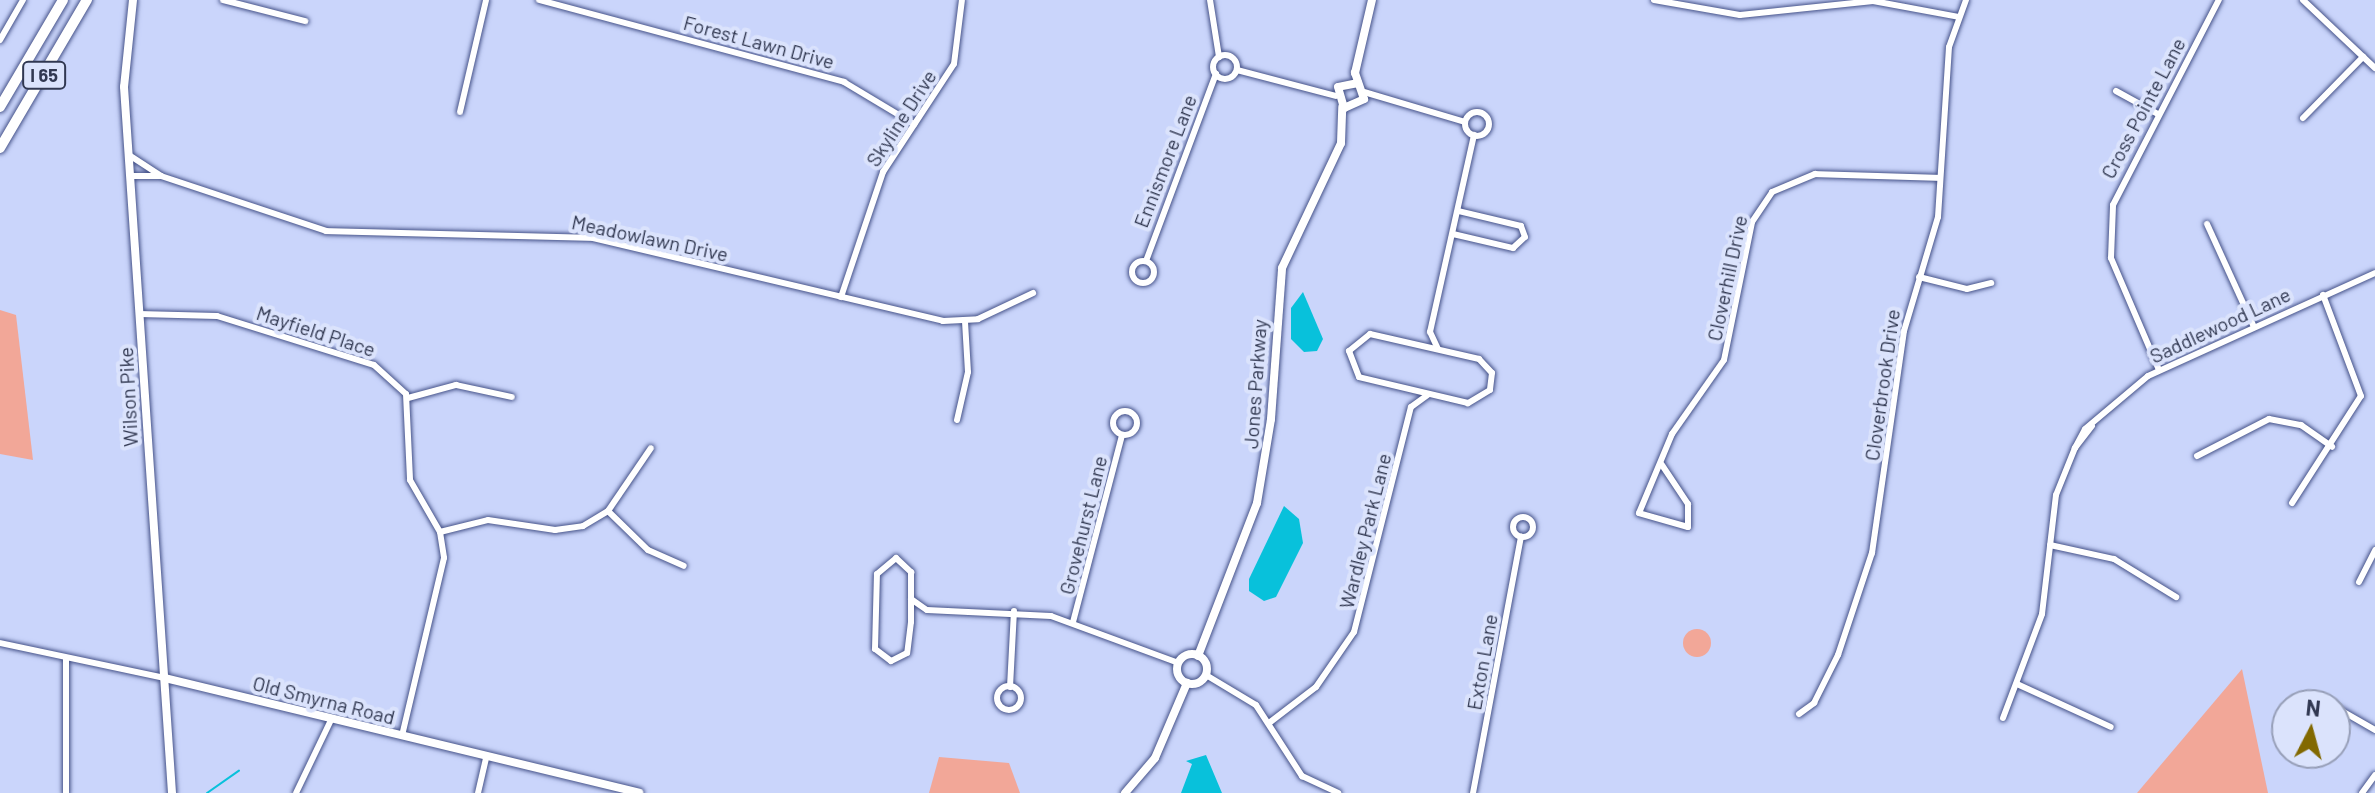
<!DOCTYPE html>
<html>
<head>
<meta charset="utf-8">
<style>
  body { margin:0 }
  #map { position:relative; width:2375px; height:793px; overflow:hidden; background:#cad5fb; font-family:Barlow,sans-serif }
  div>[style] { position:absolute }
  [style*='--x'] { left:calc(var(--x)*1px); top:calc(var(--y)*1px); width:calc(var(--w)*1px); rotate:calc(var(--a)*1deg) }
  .green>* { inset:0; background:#f2a798 }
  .round { border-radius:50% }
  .water>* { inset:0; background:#08c1db }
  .stream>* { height:2px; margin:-1px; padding:0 1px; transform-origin:1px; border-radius:1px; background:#08c1db }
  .roads { filter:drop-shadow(0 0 2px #465389) drop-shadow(0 0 2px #465389) }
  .street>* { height:6px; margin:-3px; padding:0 3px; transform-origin:3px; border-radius:3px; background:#fff }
  .street>.ring { margin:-3px; padding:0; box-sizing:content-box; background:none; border:6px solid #fff; border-radius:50% }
  .secondary>* { height:8px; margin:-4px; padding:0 4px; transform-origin:4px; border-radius:4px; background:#fff }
  .secondary>.ring { margin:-4px; padding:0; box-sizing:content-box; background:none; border:8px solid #fff; border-radius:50% }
  .highway>* { height:10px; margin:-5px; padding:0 5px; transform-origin:5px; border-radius:5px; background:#fff }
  span { translate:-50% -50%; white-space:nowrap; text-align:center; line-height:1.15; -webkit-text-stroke:8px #dbe3fc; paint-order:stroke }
  .shield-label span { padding:2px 6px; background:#dbe3fc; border:2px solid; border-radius:6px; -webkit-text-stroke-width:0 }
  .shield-label { font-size:18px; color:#313851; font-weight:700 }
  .street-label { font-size:20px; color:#313851 }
  .north { position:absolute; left:2271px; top:689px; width:80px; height:80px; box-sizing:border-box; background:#dbe3fc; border:2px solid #979fb8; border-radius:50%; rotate:6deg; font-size:22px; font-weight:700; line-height:32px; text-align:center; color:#313851 }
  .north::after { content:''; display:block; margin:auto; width:28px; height:36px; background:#826901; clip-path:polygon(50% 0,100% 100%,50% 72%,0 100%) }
</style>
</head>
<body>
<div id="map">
  <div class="green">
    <i style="clip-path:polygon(0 310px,16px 315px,33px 460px,0 454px)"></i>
    <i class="round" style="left:1683px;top:629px;width:28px;height:28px"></i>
    <i style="clip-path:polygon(2242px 669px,2268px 793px,2137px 793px)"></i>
    <i style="clip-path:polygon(939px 757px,1009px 763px,1020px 793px,929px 793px)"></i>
  </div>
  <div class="water">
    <i style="clip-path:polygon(1303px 292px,1323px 339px,1317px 351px,1304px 352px,1291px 339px,1291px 308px)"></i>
    <i style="clip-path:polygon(1284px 506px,1299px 519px,1303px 543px,1276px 597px,1264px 601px,1249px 591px,1249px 579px)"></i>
    <i style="clip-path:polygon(1206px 755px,1222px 793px,1181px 793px,1192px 764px,1186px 761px)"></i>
  </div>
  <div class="stream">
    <i style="--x:207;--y:793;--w:39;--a:-35"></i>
  </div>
  <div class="roads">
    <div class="street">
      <i style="--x:223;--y:0;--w:85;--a:14.4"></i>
      <i style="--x:539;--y:0;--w:316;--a:15"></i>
      <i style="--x:844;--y:82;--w:82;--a:31"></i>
      <i style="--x:1210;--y:0;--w:58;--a:81"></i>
      <i style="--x:1654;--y:0;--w:87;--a:9.9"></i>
      <i style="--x:1740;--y:15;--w:134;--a:-6"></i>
      <i style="--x:1873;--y:1;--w:87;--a:10.5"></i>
      <i style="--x:2303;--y:0;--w:99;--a:43.4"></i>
      <i style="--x:0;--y:40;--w:46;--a:-60.1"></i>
      <i class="ring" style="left:1213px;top:55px;width:18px;height:18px"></i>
      <i style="--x:1237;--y:70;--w:102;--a:14.7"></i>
      <i style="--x:2116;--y:91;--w:46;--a:28.8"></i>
      <i style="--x:1364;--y:92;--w:105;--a:16.5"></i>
      <i style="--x:460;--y:112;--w:115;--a:-76.9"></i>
      <i class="ring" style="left:1465px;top:112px;width:18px;height:18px"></i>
      <i style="--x:2303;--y:118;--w:86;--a:-45.5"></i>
      <i style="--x:129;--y:155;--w:38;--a:33"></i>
      <i style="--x:161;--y:176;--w:31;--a:180"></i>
      <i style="--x:161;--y:176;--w:174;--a:18.4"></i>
      <i style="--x:326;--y:231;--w:267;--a:1.5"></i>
      <i style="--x:593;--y:238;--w:360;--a:13.3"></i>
      <i style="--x:943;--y:321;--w:35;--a:-3"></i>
      <i style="--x:978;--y:319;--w:61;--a:-25.3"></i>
      <i style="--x:2207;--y:224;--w:113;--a:65.5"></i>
      <i style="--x:1453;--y:234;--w:62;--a:13.1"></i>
      <i style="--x:1513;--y:248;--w:16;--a:-43"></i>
      <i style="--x:1525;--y:237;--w:12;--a:-110"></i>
      <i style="--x:1521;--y:226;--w:65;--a:-166.6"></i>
      <i class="ring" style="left:1132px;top:261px;width:16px;height:16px"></i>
      <i style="--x:1146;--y:261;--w:200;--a:-69.5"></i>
      <i style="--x:1919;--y:277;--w:49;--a:14"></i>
      <i style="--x:1967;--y:289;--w:25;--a:-14"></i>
      <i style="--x:841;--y:297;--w:132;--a:-71.4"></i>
      <i style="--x:883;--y:172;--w:129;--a:-56.7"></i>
      <i style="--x:954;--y:64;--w:64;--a:-82.9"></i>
      <i style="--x:139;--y:314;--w:78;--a:1.5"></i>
      <i style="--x:217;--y:316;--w:164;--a:17.3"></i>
      <i style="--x:374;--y:365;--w:43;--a:42.2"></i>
      <i style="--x:406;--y:394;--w:86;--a:87.3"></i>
      <i style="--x:410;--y:480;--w:60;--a:60"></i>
      <i style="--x:440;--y:532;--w:26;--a:81"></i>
      <i style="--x:444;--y:558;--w:182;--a:103.3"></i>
      <i style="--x:1370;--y:334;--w:112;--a:12.9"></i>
      <i style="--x:1479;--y:359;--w:19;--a:47"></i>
      <i style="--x:1492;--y:373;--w:17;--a:97"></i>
      <i style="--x:1490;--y:390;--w:26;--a:149"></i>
      <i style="--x:1468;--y:403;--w:112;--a:-166.6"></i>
      <i style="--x:1359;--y:377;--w:28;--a:-111"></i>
      <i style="--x:1349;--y:351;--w:27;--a:-39"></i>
      <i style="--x:1438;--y:349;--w:19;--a:-115"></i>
      <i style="--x:1430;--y:332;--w:202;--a:-77.4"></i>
      <i style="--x:2159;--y:370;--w:122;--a:-113.2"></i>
      <i style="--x:2111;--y:258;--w:53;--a:-87.8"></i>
      <i style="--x:2113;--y:205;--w:231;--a:-62.7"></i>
      <i style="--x:408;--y:398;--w:50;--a:-15.2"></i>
      <i style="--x:456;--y:385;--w:57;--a:12.1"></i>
      <i class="ring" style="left:1113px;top:411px;width:18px;height:18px"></i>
      <i style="--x:957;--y:420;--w:49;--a:-77.1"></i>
      <i style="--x:968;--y:372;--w:50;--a:-93.4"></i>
      <i style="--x:2092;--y:426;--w:28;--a:128"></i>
      <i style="--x:2075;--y:448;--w:21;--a:-62"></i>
      <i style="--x:2085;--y:429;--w:82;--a:-40.1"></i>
      <i style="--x:2148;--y:376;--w:249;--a:-24.4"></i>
      <i style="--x:2197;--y:456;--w:81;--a:-27.2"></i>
      <i style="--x:2269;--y:419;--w:33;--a:11"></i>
      <i style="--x:2301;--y:425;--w:38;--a:35"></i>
      <i style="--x:1662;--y:465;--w:47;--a:56.3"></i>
      <i style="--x:1688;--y:504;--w:23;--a:90"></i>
      <i style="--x:1688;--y:527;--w:51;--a:-164.1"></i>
      <i style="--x:1639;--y:513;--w:86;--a:-67.3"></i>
      <i style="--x:1672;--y:434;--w:90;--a:-54.9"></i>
      <i style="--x:1724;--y:360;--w:141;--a:-78.5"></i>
      <i style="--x:1752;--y:222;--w:36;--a:-56"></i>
      <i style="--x:1772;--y:192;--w:47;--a:-22.7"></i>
      <i style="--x:1815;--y:174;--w:125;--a:1.8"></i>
      <i style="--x:2292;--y:503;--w:127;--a:-57.2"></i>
      <i style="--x:2361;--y:396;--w:108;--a:-110.6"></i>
      <i style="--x:608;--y:511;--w:56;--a:44.3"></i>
      <i style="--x:648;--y:550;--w:39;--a:24"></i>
      <i class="ring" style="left:1513px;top:517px;width:14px;height:14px"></i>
      <i style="--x:440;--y:532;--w:49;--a:-14"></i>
      <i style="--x:488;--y:520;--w:68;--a:8.5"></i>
      <i style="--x:555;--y:530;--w:28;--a:-8"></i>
      <i style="--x:583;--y:526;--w:29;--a:-31"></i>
      <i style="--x:608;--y:511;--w:76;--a:-55.7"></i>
      <i style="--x:2050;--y:545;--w:66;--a:12.3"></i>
      <i style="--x:2114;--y:559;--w:73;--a:31.5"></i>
      <i style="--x:896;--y:558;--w:21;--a:43"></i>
      <i style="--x:911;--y:572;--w:50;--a:90"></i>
      <i style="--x:911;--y:622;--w:31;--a:97"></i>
      <i style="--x:907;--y:653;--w:18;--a:153"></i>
      <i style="--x:891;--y:661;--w:20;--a:-143"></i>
      <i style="--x:875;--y:649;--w:75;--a:-88.5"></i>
      <i style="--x:877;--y:574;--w:25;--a:-40"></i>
      <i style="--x:2359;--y:582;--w:36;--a:-63"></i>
      <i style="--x:911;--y:599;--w:19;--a:35"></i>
      <i style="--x:927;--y:610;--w:124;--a:2.8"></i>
      <i style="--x:1051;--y:616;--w:136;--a:20.2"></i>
      <i style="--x:1073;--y:622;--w:193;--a:-75.3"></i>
      <i style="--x:0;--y:643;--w:169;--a:12"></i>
      <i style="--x:66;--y:658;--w:135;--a:90"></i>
      <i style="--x:1206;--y:675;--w:58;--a:31"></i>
      <i style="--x:1256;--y:705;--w:85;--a:57.1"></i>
      <i style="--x:1302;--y:776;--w:40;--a:25"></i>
      <i style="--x:2017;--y:684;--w:103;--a:24.6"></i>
      <i class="ring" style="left:997px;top:686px;width:18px;height:18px"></i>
      <i style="--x:1010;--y:687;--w:76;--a:-87"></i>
      <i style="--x:2319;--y:705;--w:1;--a:0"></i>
      <i style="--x:2335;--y:707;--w:46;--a:29.9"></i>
      <i style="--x:1799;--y:714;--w:19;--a:-36"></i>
      <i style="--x:1814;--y:703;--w:54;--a:-63.4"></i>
      <i style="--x:1838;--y:655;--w:108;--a:-71.6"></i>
      <i style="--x:1872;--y:553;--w:224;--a:-81.8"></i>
      <i style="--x:1904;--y:331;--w:119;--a:-73.4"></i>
      <i style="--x:1938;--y:217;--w:170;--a:-86.3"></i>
      <i style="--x:1949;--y:47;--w:50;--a:-70.1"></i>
      <i style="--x:2003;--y:718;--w:111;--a:-69.4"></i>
      <i style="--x:2042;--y:614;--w:120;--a:-83.3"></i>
      <i style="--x:2056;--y:495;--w:51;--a:-68"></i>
      <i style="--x:1269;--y:723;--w:59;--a:-37.5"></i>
      <i style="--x:1316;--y:687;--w:67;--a:-55.4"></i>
      <i style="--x:1354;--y:632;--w:232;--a:-75.8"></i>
      <i style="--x:1411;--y:407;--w:22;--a:-36"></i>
      <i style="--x:296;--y:793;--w:83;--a:-64.4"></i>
      <i style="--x:478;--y:793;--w:37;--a:-77"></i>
      <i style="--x:1473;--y:793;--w:261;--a:-79.4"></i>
      <i style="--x:2362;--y:793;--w:22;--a:-54"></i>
    </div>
    <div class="secondary">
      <i style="--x:133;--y:0;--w:87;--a:95.9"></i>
      <i style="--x:124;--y:87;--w:708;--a:86.11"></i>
      <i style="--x:1358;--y:83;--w:20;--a:169"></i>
      <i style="--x:1338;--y:87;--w:22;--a:74"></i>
      <i style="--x:1344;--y:108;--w:22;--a:-24"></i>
      <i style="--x:1364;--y:99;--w:28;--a:-109"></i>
      <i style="--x:1355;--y:73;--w:75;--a:-76.9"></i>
      <i class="ring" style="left:1177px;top:654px;width:22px;height:22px"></i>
      <i style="--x:1198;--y:656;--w:164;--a:-68.9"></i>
      <i style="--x:1257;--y:503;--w:85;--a:-80.5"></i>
      <i style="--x:1271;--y:419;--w:151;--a:-85.8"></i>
      <i style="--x:1282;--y:268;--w:138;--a:-64.7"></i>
      <i style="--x:1341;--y:143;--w:36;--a:-88"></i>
      <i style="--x:165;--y:678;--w:488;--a:13.6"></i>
      <i style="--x:1125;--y:793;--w:46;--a:-49.4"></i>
      <i style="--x:1155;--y:758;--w:82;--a:-66.9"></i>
    </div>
    <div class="highway">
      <i style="--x:0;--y:107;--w:124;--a:-59.5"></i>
      <i style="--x:0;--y:148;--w:172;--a:-59.6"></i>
    </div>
  </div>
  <div class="shield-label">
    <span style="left:44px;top:75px">I 65</span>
  </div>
  <div class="street-label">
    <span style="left:759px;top:42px;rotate:15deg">Forest Lawn Drive</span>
    <span style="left:2143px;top:108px;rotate:-62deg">Cross Pointe Lane</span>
    <span style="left:901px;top:118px;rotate:-57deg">Skyline Drive</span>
    <span style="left:1165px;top:161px;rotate:-69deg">Ennismore Lane</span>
    <span style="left:650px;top:238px;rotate:12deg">Meadowlawn Drive</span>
    <span style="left:1727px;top:278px;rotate:-78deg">Cloverhill Drive</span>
    <span style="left:2220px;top:325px;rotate:-25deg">Saddlewood Lane</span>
    <span style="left:316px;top:331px;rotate:18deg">Mayfield Place</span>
    <span style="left:1255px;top:384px;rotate:-86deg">Jones Parkway</span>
    <span style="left:1882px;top:385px;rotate:-82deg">Cloverbrook Drive</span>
    <span style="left:128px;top:397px;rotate:-93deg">Wilson Pike</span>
    <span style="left:1083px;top:525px;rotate:-76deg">Grovehurst Lane</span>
    <span style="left:1365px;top:531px;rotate:-76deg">Wardley Park Lane</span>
    <span style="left:1482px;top:662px;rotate:-80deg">Exton Lane</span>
    <span style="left:324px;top:700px;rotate:14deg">Old Smyrna Road</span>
  </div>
  <div class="north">N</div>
</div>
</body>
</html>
